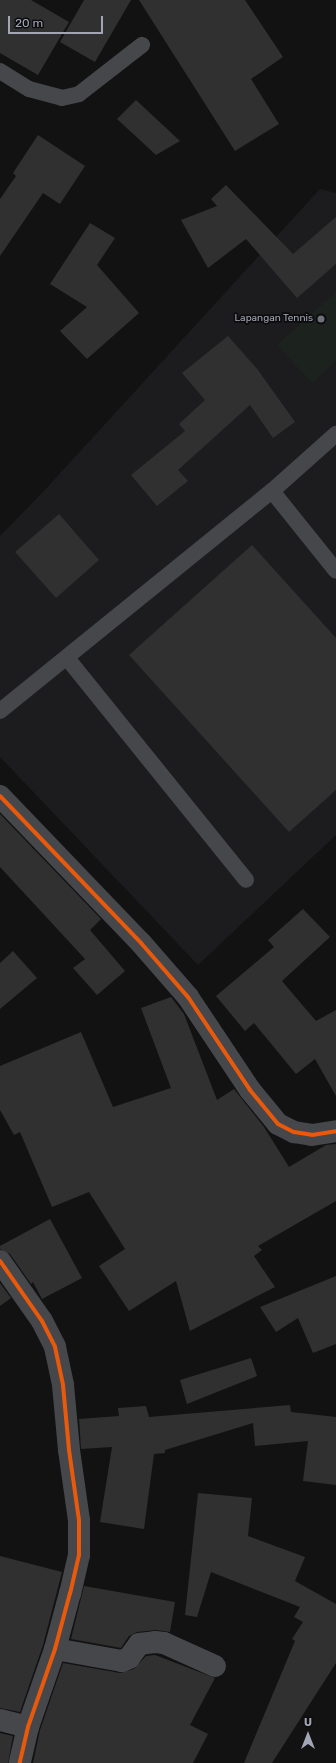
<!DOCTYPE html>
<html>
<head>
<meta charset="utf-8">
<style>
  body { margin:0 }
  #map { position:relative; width:336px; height:1763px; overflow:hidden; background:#121212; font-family:Rubik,sans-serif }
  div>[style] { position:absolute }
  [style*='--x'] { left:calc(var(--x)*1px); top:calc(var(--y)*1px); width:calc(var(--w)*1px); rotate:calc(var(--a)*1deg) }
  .built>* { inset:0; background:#1c1c1e }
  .green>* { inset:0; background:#1c221d }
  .building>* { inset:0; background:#303031 }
  .lane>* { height:16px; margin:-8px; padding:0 8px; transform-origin:8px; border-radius:8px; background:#46474b }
  .street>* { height:22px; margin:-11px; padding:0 11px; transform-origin:11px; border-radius:11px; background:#46474b }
  .cycleway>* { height:4px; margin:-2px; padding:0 2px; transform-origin:2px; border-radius:2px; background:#e8590c }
  .dots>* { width:11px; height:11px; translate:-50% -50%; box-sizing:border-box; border:2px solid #0c0c0e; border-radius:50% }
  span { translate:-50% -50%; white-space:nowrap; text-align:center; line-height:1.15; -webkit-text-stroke:3.5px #0c0c0e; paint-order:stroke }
  .poi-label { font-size:10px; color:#a2a5b4 }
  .right { translate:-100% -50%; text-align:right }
  .north { position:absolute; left:288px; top:1715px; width:40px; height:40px; -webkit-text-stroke:3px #0c0c0e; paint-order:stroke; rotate:0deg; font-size:11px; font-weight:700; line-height:16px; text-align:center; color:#a2a5b4 }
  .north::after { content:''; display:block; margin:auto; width:14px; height:18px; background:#a2a5b4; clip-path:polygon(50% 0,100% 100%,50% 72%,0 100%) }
  .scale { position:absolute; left:8px; top:16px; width:95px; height:18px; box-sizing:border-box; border:2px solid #a2a5b4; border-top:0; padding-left:5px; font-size:12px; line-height:14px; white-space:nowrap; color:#a2a5b4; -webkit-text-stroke:3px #0c0c0e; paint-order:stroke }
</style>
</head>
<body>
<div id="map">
  <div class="built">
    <i style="clip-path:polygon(320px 189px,336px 193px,336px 835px,198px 965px,0 757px,0 536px,42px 493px)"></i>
  </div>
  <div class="green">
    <i style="clip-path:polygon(336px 292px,336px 361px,312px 383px,277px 345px)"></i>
  </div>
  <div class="building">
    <i style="clip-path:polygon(0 0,31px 0,69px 22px,38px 75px,0 53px)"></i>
    <i style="clip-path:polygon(84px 0,131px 0,95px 62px,60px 42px)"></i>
    <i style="clip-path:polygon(139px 0,245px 0,283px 57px,251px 79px,279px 124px,235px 151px)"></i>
    <i style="clip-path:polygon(136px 100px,180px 141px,156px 155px,117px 119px)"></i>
    <i style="clip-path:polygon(38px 135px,85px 166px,60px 204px,43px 193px,0 256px,0 199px,16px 176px,13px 173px)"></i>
    <i style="clip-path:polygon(226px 185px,293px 254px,336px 217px,336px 264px,297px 298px,246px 239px,208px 268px,181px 220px,217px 206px,211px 199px)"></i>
    <i style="clip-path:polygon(90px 223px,115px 238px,97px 265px,139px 313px,87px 359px,60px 331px,87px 307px,50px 284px)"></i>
    <i style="clip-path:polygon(228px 336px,258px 370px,295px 422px,273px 438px,250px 405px,178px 470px,188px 481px,157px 506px,131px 475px,185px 431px,179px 424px,205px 400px,182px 373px)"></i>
    <i style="clip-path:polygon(59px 514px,99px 560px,56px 598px,15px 552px)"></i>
    <i style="clip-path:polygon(252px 545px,336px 638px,336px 790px,289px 832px,129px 655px)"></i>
    <i style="clip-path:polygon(0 814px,101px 919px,90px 930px,125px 971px,97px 995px,73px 968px,85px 959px,0 867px)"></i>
    <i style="clip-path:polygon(303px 909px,330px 937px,282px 981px,316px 1021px,336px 1010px,336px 1096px,315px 1059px,296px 1074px,254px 1023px,245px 1031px,216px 996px,274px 947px,268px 940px)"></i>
    <i style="clip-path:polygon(13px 951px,37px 978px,0 1009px,0 963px)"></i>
    <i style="clip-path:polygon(171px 997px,184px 1014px,217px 1100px,234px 1089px,264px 1127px,289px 1167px,326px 1145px,336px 1144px,336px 1201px,258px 1246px,262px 1250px,254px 1256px,275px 1287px,190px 1331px,176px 1281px,129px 1311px,99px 1266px,125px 1249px,89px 1192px,52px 1207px,20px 1132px,14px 1135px,0 1110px,0 1066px,81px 1032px,113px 1107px,171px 1088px,141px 1008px)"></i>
    <i style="clip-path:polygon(50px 1219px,82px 1278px,42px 1299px,33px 1282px,31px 1284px,10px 1254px,0 1249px,0 1246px)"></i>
    <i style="clip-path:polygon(336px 1276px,336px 1344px,313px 1353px,298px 1318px,276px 1332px,260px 1307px)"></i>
    <i style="clip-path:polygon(0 1283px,11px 1298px,0 1306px)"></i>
    <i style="clip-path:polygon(251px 1358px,257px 1376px,187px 1404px,180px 1380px)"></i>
    <i style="clip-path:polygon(290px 1405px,291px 1412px,336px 1417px,336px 1485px,303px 1481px,308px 1441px,255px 1446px,253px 1423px,165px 1450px,165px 1453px,154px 1454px,144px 1529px,100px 1522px,112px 1447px,81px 1449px,79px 1419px,119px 1416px,118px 1408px,146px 1406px,149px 1417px)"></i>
    <i style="clip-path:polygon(198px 1493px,252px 1498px,248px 1536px,305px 1557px,295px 1581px,336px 1604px,336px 1663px,272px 1763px,244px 1763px,295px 1641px,292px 1639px,303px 1622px,294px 1617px,300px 1607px,211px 1572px,197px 1617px,185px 1615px)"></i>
    <i style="clip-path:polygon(0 1556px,62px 1572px,43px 1645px,20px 1712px,0 1708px)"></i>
    <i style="clip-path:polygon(84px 1586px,175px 1602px,170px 1632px,156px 1630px,137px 1632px,129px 1636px,121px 1648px,71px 1639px)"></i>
    <i style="clip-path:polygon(155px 1655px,215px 1678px,190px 1725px,208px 1734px,193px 1763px,33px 1763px,40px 1730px,63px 1663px,120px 1673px,134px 1669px,146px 1656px)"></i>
    <i style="clip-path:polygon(0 1733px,13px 1736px,8px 1763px,0 1763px)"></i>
  </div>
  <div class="lane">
    <i style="--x:0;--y:71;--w:34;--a:32"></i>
    <i style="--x:29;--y:89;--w:34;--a:15"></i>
    <i style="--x:62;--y:98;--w:17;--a:-13"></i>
    <i style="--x:79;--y:94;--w:80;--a:-37.9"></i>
    <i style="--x:272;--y:491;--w:102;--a:51.3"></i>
    <i style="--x:67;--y:658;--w:285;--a:51.1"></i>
    <i style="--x:0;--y:711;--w:350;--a:-39"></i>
    <i style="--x:272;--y:491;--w:86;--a:-41.7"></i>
  </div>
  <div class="street">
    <i style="--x:0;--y:796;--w:204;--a:46.2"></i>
    <i style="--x:141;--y:943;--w:72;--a:49"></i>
    <i style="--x:188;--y:997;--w:112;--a:56.3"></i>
    <i style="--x:250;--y:1090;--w:44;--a:50.5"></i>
    <i style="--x:278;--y:1124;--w:18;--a:27"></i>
    <i style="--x:294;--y:1132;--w:18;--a:9"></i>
    <i style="--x:312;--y:1135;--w:24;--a:-9"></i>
    <i style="--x:0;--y:1261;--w:73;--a:55"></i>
    <i style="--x:42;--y:1321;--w:29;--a:63"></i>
    <i style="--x:55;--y:1347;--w:39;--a:78"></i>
    <i style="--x:63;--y:1385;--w:65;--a:84.7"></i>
    <i style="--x:69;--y:1450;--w:71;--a:81.9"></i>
    <i style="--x:79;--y:1520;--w:35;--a:90"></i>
    <i style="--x:79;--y:1555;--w:39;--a:103"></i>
    <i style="--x:70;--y:1593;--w:58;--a:105"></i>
    <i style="--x:55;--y:1649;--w:83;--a:109.1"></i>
    <i style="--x:28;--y:1727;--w:37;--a:103"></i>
    <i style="--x:55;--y:1649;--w:68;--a:10.2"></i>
    <i style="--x:122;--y:1661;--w:8;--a:-23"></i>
    <i style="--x:129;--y:1658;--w:17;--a:-54"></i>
    <i style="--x:139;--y:1644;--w:16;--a:-7"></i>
    <i style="--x:155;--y:1642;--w:9;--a:6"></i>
    <i style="--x:164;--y:1643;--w:56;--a:24.3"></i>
    <i style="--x:0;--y:1720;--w:29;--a:14"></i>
  </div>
  <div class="cycleway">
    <i style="--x:0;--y:796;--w:204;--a:46.2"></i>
    <i style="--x:141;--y:943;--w:72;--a:49"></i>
    <i style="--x:188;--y:997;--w:112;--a:56.3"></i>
    <i style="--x:250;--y:1090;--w:44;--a:50.5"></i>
    <i style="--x:278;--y:1124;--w:18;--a:27"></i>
    <i style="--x:294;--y:1132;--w:18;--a:9"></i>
    <i style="--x:312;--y:1135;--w:24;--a:-9"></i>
    <i style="--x:0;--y:1261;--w:73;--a:55"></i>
    <i style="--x:42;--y:1321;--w:29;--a:63"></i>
    <i style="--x:55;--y:1347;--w:39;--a:78"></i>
    <i style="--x:63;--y:1385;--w:65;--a:84.7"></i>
    <i style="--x:69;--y:1450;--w:71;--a:81.9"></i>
    <i style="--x:79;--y:1520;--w:35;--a:90"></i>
    <i style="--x:79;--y:1555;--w:39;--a:103"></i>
    <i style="--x:70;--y:1593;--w:58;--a:105"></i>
    <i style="--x:55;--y:1649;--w:83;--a:109.1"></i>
    <i style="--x:28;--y:1727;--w:37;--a:103"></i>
  </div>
  <div class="dots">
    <i style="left:321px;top:319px;background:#70727b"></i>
  </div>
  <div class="poi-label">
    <span class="right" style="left:313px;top:319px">Lapangan Tennis</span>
  </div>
  <div class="north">U</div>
  <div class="scale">20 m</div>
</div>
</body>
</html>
